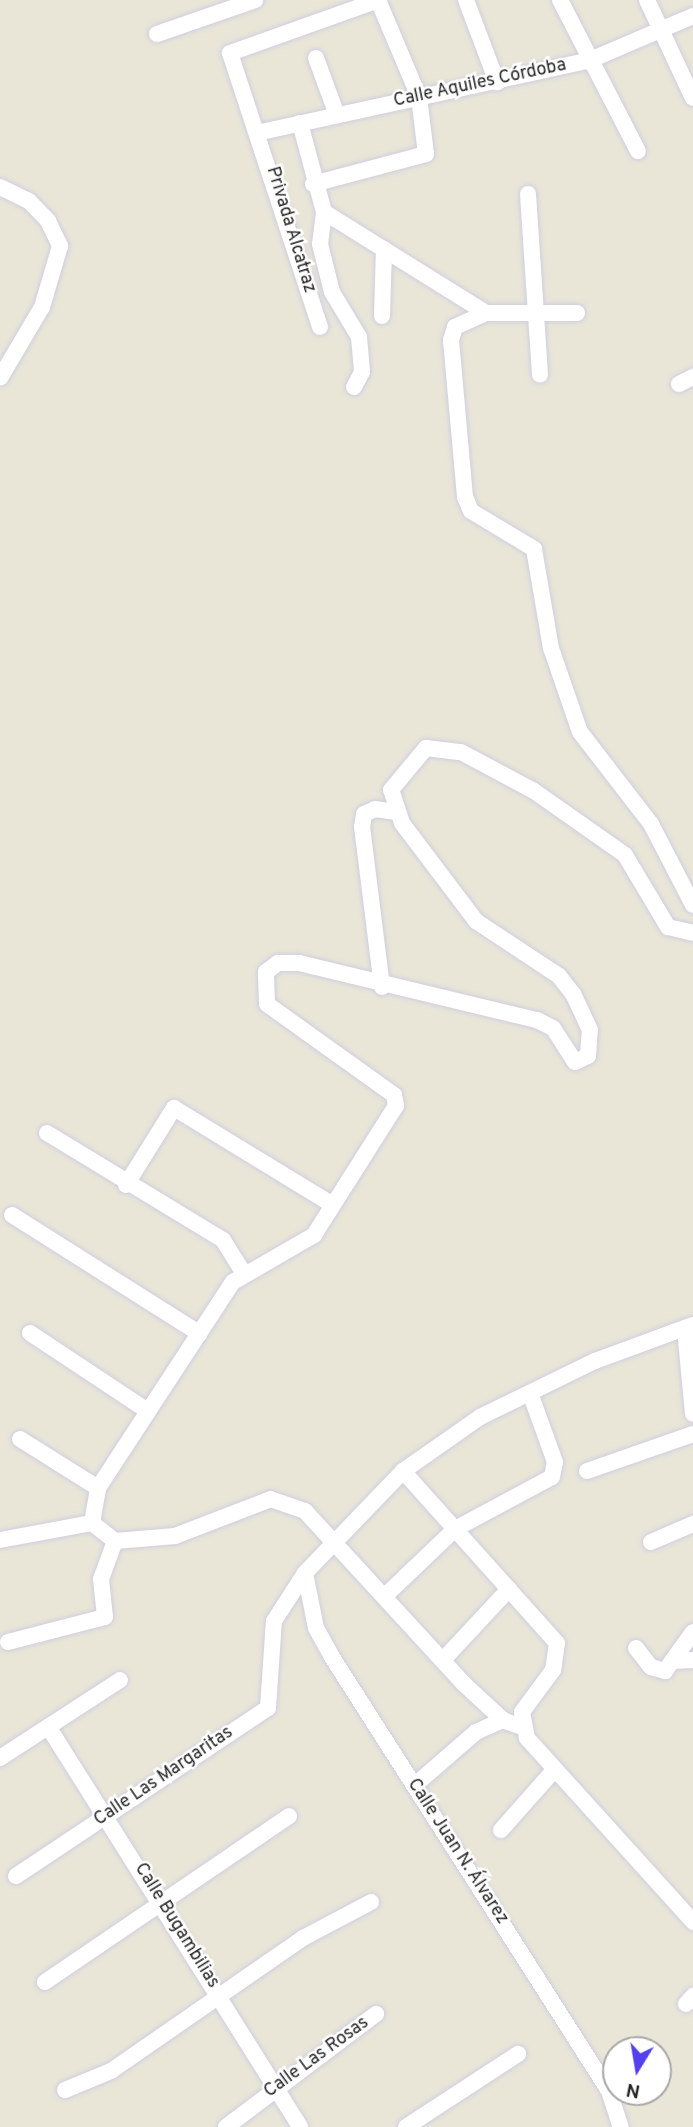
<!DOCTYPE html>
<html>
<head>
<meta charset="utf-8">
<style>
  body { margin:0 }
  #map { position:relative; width:693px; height:2127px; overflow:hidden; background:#e9e6d8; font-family:Overpass,sans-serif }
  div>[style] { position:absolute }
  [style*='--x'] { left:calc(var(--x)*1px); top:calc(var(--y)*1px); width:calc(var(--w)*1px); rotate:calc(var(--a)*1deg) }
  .roads { filter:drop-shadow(0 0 2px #d0cedf) drop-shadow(0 0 2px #d0cedf) }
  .minor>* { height:16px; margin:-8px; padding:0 8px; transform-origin:8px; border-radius:8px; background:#fff }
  span { translate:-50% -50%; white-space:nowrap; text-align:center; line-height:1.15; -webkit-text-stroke:5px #fff; paint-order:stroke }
  .street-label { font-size:18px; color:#262626 }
  .north { position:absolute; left:602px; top:2036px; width:70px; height:70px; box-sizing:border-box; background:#fff; border:2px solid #a8a8a8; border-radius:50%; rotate:191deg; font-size:19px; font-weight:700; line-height:28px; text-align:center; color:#262626 }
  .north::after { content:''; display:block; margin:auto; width:24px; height:32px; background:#5441ed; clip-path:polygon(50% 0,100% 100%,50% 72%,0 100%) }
</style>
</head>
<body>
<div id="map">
  <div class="roads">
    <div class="minor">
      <i style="--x:466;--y:0;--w:88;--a:69.3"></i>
      <i style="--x:560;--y:0;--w:170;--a:62.7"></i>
      <i style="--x:647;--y:0;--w:108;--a:64.9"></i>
      <i style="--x:157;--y:34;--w:104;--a:-19.1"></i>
      <i style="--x:316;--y:58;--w:61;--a:69.8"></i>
      <i style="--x:300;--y:123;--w:92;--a:74.9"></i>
      <i style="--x:324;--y:212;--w:32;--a:97"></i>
      <i style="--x:320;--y:244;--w:49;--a:76"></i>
      <i style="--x:332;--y:292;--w:52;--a:59"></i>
      <i style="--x:359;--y:337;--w:35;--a:85"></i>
      <i style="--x:362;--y:372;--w:17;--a:118"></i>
      <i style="--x:261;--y:132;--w:335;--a:-12.3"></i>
      <i style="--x:588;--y:61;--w:114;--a:-23.2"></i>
      <i style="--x:313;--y:184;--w:117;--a:-14.9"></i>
      <i style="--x:426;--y:154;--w:57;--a:-97"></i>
      <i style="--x:419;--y:97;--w:105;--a:-112.9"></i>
      <i style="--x:0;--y:187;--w:32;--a:26"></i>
      <i style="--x:29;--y:201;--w:28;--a:46"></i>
      <i style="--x:48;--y:221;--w:28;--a:64"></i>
      <i style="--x:60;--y:246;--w:64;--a:106.4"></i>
      <i style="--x:42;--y:307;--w:82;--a:120.6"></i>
      <i style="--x:528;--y:194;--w:181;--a:86.2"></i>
      <i style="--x:324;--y:212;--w:191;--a:31.9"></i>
      <i style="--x:486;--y:313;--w:91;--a:0"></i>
      <i style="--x:486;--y:313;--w:34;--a:156"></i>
      <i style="--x:455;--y:327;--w:14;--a:107"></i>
      <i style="--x:451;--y:340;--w:158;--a:84.9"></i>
      <i style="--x:465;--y:497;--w:15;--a:67"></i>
      <i style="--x:471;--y:511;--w:74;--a:31.1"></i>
      <i style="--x:534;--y:549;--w:100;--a:80.3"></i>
      <i style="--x:551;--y:648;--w:89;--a:71"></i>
      <i style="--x:580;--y:732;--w:116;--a:52.3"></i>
      <i style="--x:651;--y:824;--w:91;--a:62.6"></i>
      <i style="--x:382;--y:316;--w:67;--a:-88.3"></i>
      <i style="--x:320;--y:327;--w:288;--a:-108.2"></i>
      <i style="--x:230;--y:53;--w:158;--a:-19.6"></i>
      <i style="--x:679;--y:384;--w:16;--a:-27"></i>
      <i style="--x:382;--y:987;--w:161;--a:-97.1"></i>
      <i style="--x:362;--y:827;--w:13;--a:-81"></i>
      <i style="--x:364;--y:814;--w:12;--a:-24"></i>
      <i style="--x:375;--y:809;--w:22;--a:8"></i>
      <i style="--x:47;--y:1133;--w:206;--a:31.3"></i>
      <i style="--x:223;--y:1240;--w:40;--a:58"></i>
      <i style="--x:126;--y:1185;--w:91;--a:-58.1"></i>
      <i style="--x:174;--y:1108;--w:186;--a:31.4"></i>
      <i style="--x:12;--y:1215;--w:222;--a:32.3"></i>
      <i style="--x:685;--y:1329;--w:85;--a:84.6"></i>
      <i style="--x:30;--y:1333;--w:141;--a:33.5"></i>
      <i style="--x:20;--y:1439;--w:92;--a:32.1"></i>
      <i style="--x:403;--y:1471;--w:231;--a:48.2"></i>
      <i style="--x:557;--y:1643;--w:27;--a:98"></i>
      <i style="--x:553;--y:1670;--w:52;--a:126.4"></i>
      <i style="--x:522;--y:1712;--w:26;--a:79"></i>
      <i style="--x:527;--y:1738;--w:248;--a:47.9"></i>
      <i style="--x:587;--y:1471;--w:112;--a:-19.2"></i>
      <i style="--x:0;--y:1540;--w:94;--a:-10.5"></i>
      <i style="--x:651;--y:1542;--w:46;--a:-23.2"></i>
      <i style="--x:305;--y:1573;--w:56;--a:78.7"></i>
      <i style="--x:316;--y:1628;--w:33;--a:61"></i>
      <i style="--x:332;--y:1657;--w:515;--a:57.45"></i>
      <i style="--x:609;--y:2091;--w:38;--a:72"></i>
      <i style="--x:386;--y:1595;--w:95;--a:-43.7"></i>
      <i style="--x:455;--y:1529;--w:110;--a:-28.2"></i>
      <i style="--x:552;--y:1477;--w:15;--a:-79"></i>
      <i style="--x:555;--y:1462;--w:73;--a:-109.9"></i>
      <i style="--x:8;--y:1642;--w:100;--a:-14.5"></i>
      <i style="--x:105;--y:1617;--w:38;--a:-96"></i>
      <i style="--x:101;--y:1579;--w:40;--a:-69.8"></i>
      <i style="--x:636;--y:1648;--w:24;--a:52"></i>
      <i style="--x:651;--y:1667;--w:15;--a:16"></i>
      <i style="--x:665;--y:1671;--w:48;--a:-54.3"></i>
      <i style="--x:443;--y:1660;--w:97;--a:-47.1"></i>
      <i style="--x:672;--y:1661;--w:21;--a:-3"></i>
      <i style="--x:522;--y:1727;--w:20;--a:-160"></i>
      <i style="--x:503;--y:1720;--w:53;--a:-137.3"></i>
      <i style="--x:464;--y:1684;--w:235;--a:-132.6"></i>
      <i style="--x:305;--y:1511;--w:36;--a:-161"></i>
      <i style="--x:271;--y:1499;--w:103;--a:158.9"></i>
      <i style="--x:175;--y:1536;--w:60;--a:175.2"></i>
      <i style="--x:115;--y:1541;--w:29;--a:-142"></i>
      <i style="--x:92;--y:1523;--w:36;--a:-80"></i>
      <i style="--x:98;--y:1488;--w:246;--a:-56.8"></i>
      <i style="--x:233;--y:1282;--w:94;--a:-30.1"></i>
      <i style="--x:314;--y:1235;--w:153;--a:-57.6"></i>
      <i style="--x:396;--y:1106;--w:11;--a:-100"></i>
      <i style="--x:394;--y:1095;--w:156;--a:-144.4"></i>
      <i style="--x:267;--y:1004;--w:32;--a:-92"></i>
      <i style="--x:266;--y:972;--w:15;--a:-37"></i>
      <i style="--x:278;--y:963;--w:21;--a:0"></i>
      <i style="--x:299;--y:963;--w:245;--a:13.5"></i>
      <i style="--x:537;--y:1020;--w:18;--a:27"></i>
      <i style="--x:553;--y:1028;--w:40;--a:57.1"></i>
      <i style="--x:575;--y:1062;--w:14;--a:-25"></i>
      <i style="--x:588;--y:1056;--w:26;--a:-86"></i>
      <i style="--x:590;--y:1030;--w:40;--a:-115"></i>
      <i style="--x:573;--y:994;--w:23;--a:-128"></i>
      <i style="--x:559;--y:976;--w:100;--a:-146.5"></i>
      <i style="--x:476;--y:921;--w:123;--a:-127.1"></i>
      <i style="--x:402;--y:823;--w:35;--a:-108"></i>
      <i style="--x:391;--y:790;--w:55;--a:-50.2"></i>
      <i style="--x:426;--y:748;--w:35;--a:7"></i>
      <i style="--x:461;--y:752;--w:83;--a:28.1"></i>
      <i style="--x:534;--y:791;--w:111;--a:35.1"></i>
      <i style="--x:625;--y:855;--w:84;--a:59.2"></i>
      <i style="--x:668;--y:927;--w:26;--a:13"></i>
      <i style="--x:49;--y:1728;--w:471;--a:57.8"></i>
      <i style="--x:0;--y:1758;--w:143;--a:-33"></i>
      <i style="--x:415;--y:1785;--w:81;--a:-41"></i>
      <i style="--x:476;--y:1732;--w:30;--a:-24"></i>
      <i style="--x:501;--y:1830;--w:81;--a:-48.5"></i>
      <i style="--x:16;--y:1876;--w:303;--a:-33.7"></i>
      <i style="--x:268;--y:1708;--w:87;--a:-86.1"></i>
      <i style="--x:274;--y:1621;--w:57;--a:-57.1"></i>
      <i style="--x:305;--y:1573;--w:141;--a:-46.1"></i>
      <i style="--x:403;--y:1471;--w:94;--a:-35"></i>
      <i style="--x:480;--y:1417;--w:128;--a:-26"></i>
      <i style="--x:595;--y:1361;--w:104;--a:-20.2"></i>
      <i style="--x:45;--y:1982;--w:295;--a:-34.2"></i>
      <i style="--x:686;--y:2004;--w:11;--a:-49"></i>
      <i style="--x:65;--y:2090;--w:50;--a:-22.4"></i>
      <i style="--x:111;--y:2071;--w:234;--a:-34.7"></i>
      <i style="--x:303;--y:1938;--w:77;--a:-27.9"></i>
      <i style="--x:226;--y:2127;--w:188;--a:-37"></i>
      <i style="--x:406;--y:2127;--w:134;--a:-33.1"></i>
    </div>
  </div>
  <div class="street-label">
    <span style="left:480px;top:84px;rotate:-12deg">Calle Aquiles Córdoba</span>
    <span style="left:290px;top:230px;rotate:73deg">Privada Alcatraz</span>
    <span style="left:164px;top:1777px;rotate:-34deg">Calle Las Margaritas</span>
    <span style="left:457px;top:1852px;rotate:57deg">Calle Juan N. Álvarez</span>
    <span style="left:176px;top:1926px;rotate:58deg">Calle Bugambilias</span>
    <span style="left:317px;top:2058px;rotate:-36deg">Calle Las Rosas</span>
  </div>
  <div class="north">N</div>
</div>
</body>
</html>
